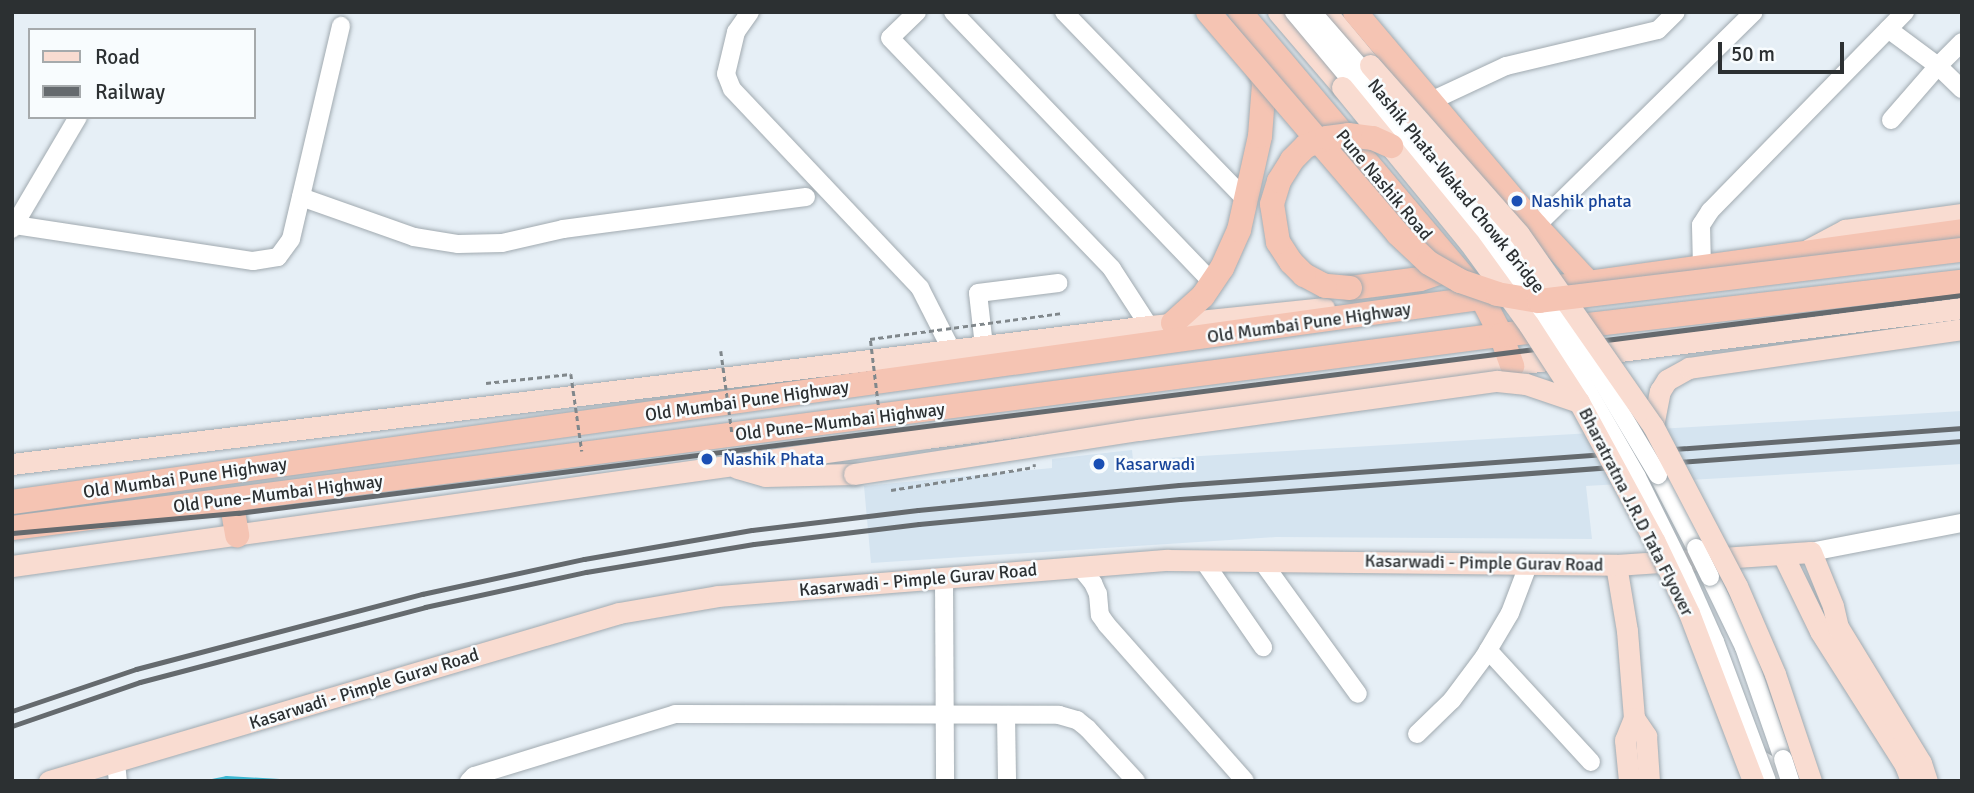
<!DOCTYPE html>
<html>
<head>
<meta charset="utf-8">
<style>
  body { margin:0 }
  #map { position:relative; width:1974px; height:793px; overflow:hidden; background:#e6eff6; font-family:Signika,sans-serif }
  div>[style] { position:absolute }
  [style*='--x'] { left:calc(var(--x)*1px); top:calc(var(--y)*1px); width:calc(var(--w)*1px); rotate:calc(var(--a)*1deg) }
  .built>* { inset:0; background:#d5e4f0 }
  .stream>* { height:5px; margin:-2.5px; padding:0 2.5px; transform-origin:2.5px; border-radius:2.5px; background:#3cb6d0 }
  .path>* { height:2.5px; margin-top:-1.25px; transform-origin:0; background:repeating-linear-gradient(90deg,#80878b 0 5px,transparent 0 8.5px) }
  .roads { filter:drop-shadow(0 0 2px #a1aab0) drop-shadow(0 0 2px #a1aab0) }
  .minor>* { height:18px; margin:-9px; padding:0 9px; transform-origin:9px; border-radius:9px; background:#fff }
  .major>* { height:21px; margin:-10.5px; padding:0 10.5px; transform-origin:10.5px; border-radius:10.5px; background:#f9dcd1 }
  .highway>* { height:24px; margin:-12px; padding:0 12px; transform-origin:12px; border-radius:12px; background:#f5c4b3 }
  .rail>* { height:5px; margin:-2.5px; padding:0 2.5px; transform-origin:2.5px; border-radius:2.5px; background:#656a6e }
  .path-bridge>* { height:2.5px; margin-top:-1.25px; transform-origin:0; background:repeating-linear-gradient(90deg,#80878b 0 5px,transparent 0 8.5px) }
  .bridges { filter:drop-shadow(0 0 2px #a1aab0) drop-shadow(0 0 2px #a1aab0) }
  .minor-bridge>* { height:18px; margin:-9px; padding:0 9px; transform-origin:9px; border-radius:9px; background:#fff }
  .major-bridge>* { height:21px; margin:-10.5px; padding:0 10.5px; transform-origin:10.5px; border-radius:10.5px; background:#f9dcd1 }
  .highway-bridge>* { height:24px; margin:-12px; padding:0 12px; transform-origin:12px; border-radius:12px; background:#f5c4b3 }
  .dots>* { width:19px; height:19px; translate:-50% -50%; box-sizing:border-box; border:4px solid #f8fcfe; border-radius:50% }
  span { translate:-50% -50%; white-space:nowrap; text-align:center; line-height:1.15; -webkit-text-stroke:5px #f8fcfe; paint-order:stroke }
  .street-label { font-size:18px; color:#2c3032 }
  .transit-label { font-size:18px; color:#164399 }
  .left { translate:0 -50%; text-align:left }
  .frame { position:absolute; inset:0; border:14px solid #2c3032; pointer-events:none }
  .legend { position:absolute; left:28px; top:28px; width:228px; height:91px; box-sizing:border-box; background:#f8fcfe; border:2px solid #a6aaac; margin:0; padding:9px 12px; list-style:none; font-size:21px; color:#2c3032 }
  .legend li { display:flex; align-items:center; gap:14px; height:35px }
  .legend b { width:35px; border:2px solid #a6aaac }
  .scale { position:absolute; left:1718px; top:42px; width:126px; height:32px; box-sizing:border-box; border:4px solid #2c3032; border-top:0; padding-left:9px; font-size:21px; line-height:24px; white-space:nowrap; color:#2c3032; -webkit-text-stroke:5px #f8fcfe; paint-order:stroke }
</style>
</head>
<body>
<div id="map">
  <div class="built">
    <i style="clip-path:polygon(1962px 411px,1962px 464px,1586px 486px,1592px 539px,1276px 537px,871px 563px,864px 486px,1052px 468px,1052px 459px,1132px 450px,1133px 460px)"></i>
  </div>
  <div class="stream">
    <i style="--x:212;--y:781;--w:14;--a:-12"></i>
    <i style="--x:226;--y:778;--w:53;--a:3.2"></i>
  </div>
  <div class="path">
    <i style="--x:891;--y:490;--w:145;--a:-9.1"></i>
    <i style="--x:1034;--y:467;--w:3;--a:-90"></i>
  </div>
  <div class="roads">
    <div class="minor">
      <i style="--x:750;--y:12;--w:24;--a:125"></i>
      <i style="--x:736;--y:32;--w:43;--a:103.4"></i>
      <i style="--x:726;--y:74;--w:16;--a:68"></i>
      <i style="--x:732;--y:89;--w:274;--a:46.6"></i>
      <i style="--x:920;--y:288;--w:68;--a:63.1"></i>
      <i style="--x:917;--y:12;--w:37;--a:136"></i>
      <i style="--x:890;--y:38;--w:320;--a:46.1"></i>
      <i style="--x:1112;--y:269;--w:68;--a:57"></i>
      <i style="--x:953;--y:12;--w:374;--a:46.2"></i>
      <i style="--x:1064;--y:12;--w:262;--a:45.9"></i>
      <i style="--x:1888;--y:29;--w:62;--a:36.5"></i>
      <i style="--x:1938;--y:66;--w:34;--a:-45"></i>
      <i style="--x:1431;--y:101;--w:83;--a:-25"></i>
      <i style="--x:1506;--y:66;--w:156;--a:-13.3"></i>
      <i style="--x:1658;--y:30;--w:25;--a:-45"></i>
      <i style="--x:1891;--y:120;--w:72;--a:-49"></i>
      <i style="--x:1938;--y:66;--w:33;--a:44"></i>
      <i style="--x:301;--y:197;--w:120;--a:19.5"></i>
      <i style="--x:414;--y:237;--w:45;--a:9"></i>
      <i style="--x:458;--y:244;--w:44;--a:-1.3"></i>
      <i style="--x:502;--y:243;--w:63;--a:-12.9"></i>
      <i style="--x:563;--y:229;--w:245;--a:-7.5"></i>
      <i style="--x:15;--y:225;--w:241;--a:8.6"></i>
      <i style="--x:253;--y:261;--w:25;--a:-9"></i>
      <i style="--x:278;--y:257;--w:22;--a:-54"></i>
      <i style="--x:291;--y:239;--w:219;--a:-76.8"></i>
      <i style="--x:1536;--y:226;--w:305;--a:-44.5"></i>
      <i style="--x:12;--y:229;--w:130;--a:-59.5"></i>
      <i style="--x:1702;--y:267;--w:42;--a:-91.4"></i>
      <i style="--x:1701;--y:225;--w:17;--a:-57"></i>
      <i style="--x:1710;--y:211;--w:279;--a:-45.6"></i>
      <i style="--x:984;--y:346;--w:53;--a:-96.5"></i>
      <i style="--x:978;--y:293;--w:81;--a:-7.1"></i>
      <i style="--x:1658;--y:475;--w:82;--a:62.5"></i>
      <i style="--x:1811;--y:552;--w:154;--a:-10.9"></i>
      <i style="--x:1203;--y:560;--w:106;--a:55.4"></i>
      <i style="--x:1261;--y:560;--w:165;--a:54.1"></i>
      <i style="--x:1080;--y:567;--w:21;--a:51"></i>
      <i style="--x:1093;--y:583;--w:12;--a:66"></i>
      <i style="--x:1098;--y:594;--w:21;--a:85"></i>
      <i style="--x:1100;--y:615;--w:12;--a:55"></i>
      <i style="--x:1107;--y:625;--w:208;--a:48.5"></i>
      <i style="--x:1710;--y:577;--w:78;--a:64.1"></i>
      <i style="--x:1744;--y:647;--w:119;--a:70.8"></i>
      <i style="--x:944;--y:578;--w:203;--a:89.7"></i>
      <i style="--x:1488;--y:650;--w:152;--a:47.4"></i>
      <i style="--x:1006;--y:715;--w:66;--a:89.1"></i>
      <i style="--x:1417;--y:734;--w:49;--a:-44.2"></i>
      <i style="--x:1452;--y:700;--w:54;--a:-53.3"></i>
      <i style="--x:1484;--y:657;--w:51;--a:-59.4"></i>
      <i style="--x:1510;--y:613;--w:53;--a:-69.2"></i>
      <i style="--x:1752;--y:754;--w:51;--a:32.1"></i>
      <i style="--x:116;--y:763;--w:18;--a:84"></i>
      <i style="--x:469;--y:781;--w:7;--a:-45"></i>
      <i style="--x:474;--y:776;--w:210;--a:-17.1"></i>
      <i style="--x:675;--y:714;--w:384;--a:0.1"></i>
      <i style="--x:1059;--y:715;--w:19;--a:16"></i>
      <i style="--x:1077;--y:720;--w:14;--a:39"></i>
      <i style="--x:1088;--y:729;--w:71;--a:47.3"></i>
    </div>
    <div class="major">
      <i style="--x:1278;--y:12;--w:99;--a:49.5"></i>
      <i style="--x:1326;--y:12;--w:69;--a:50.3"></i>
      <i style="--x:1809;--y:249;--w:41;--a:-27.8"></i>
      <i style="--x:1845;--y:230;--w:118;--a:-7.8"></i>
      <i style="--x:1653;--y:426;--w:36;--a:-79"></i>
      <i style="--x:1660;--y:391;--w:13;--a:-58"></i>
      <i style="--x:1667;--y:380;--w:25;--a:-29"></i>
      <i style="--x:1689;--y:368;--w:276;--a:-8.1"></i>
      <i style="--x:12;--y:464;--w:1145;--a:-6.92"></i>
      <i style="--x:1149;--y:326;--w:176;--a:-5.9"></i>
      <i style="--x:737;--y:468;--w:29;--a:16"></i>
      <i style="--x:765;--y:476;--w:89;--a:-1.3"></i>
      <i style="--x:1783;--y:555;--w:85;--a:64"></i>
      <i style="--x:1820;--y:631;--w:159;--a:57.6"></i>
      <i style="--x:1905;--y:765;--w:17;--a:69"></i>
      <i style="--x:1616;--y:565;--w:67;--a:80.5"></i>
      <i style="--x:1627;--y:631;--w:87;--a:85.4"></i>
      <i style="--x:1634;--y:718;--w:24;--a:112"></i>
      <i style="--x:1625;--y:740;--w:41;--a:84.4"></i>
      <i style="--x:12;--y:566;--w:923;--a:-7.97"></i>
      <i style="--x:926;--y:438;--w:1044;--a:-7.15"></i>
      <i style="--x:1634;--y:718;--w:22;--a:56"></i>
      <i style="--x:1646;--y:736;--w:45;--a:86.2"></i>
      <i style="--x:49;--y:781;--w:594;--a:-16.42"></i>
      <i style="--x:619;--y:613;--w:100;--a:-9.7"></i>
      <i style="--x:718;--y:596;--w:450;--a:-4.6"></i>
      <i style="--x:1167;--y:560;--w:449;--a:0.6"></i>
      <i style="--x:1616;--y:565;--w:195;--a:-3.8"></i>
      <i style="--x:1811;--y:552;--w:58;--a:67.8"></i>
      <i style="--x:1833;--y:606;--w:22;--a:77"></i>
      <i style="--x:1838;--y:627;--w:159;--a:58.6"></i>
      <i style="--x:1921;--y:763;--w:19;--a:72"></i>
    </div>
    <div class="highway">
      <i style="--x:1240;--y:12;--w:375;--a:49.8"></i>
      <i style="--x:1482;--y:298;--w:42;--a:62.8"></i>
      <i style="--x:1501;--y:335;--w:33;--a:70"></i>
      <i style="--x:1355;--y:12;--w:280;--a:49.8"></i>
      <i style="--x:1536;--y:226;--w:76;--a:47.1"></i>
      <i style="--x:1350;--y:288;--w:71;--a:-7.3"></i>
      <i style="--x:1420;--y:279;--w:36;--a:-18"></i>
      <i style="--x:1173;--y:323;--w:40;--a:-42"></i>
      <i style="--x:1203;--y:296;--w:34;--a:-56"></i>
      <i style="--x:1222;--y:268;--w:42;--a:-65.9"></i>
      <i style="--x:1239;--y:230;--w:96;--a:-77.4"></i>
      <i style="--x:1260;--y:136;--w:52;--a:-85.6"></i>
      <i style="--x:1264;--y:84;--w:22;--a:-103"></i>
      <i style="--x:231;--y:500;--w:36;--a:80"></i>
      <i style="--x:12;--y:502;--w:1969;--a:-7.91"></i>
      <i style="--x:12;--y:528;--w:1501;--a:-7.39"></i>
      <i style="--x:1501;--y:335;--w:464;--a:-6.6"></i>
    </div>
  </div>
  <div class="rail">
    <i style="--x:12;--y:533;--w:227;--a:-5.1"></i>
    <i style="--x:238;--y:513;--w:1738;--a:-7.21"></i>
    <i style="--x:12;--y:711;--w:131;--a:-18.7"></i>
    <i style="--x:136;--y:669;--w:296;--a:-14.7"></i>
    <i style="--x:422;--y:594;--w:166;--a:-12.2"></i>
    <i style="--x:584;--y:559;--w:170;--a:-9.8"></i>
    <i style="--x:752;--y:530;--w:167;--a:-6.9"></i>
    <i style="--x:918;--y:510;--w:262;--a:-5.5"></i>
    <i style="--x:1179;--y:485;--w:785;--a:-4.16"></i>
    <i style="--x:12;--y:726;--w:135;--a:-19"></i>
    <i style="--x:140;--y:682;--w:295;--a:-14.7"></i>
    <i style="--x:425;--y:607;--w:165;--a:-12.3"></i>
    <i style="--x:586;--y:572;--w:170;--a:-9.5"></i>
    <i style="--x:754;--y:544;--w:166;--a:-6.9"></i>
    <i style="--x:919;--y:524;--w:262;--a:-5.5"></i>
    <i style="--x:1180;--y:499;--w:784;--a:-4.24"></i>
  </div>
  <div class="path-bridge">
    <i style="--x:721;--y:351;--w:82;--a:82.3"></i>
    <i style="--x:486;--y:383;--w:85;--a:-6"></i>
    <i style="--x:571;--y:374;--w:78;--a:81.9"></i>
    <i style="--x:879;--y:413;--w:75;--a:-96.9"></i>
    <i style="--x:870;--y:339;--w:195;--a:-7.7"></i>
  </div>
  <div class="bridges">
    <div class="minor-bridge">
      <i style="--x:1294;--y:12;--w:280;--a:50.1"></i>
      <i style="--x:1474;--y:227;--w:182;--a:54.8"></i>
      <i style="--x:1579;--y:376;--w:116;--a:60.1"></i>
      <i style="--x:1637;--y:477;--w:104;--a:63.7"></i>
      <i style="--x:1683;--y:570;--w:79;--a:66"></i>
      <i style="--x:1715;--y:642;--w:148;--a:69.5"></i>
      <i style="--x:1312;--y:12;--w:94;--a:48.9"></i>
      <i style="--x:1406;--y:120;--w:164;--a:51.2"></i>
      <i style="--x:1509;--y:248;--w:59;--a:53.9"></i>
      <i style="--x:1544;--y:296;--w:93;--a:55.5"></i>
      <i style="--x:1597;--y:373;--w:119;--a:59.1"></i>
      <i style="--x:1696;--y:548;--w:32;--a:64"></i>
      <i style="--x:1783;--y:759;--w:23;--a:72"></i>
    </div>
    <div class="major-bridge">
      <i style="--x:1370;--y:65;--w:225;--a:48.6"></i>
      <i style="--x:1519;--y:234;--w:234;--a:55.1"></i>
      <i style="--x:1653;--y:426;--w:181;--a:62.3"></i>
      <i style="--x:1737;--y:586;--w:96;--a:66.6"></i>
      <i style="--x:1775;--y:674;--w:113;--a:71.4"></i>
      <i style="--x:1342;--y:87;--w:200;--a:50.7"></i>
      <i style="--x:1469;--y:242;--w:102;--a:54.1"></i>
      <i style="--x:1529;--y:325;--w:92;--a:57"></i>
      <i style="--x:1579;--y:402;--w:159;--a:61.5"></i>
      <i style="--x:1655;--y:542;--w:79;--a:64.4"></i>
      <i style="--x:1689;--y:613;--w:180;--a:69.1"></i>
      <i style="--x:854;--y:474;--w:287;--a:-8.8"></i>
      <i style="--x:1138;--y:430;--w:362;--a:-7.8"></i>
      <i style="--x:1497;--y:381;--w:29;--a:6"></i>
      <i style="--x:1526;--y:384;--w:56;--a:18.8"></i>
    </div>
    <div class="highway-bridge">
      <i style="--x:1208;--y:12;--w:292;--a:49.4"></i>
      <i style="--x:1398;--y:234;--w:42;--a:43.1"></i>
      <i style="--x:1429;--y:263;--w:36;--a:30"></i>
      <i style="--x:1460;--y:281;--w:39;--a:19"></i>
      <i style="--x:1497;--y:294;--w:43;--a:9.5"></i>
      <i style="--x:1539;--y:301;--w:426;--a:-6.9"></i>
      <i style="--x:1350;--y:288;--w:25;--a:-175"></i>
      <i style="--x:1325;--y:286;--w:24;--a:-152"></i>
      <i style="--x:1304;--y:275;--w:18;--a:-135"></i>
      <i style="--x:1291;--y:262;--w:24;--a:-123"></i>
      <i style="--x:1278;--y:242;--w:38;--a:-99"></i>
      <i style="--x:1272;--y:204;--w:24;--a:-73"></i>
      <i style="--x:1279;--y:181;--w:25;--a:-58"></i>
      <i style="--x:1292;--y:160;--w:20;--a:-45"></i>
      <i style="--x:1306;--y:146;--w:22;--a:-21"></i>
      <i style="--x:1327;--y:138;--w:21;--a:-8"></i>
      <i style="--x:1348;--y:135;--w:25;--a:7"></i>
      <i style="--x:1373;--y:138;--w:20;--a:24"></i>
    </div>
  </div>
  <div class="dots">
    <i style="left:1517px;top:201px;background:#1a4fb4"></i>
    <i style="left:707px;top:459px;background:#1a4fb4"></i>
    <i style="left:1099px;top:464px;background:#1a4fb4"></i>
  </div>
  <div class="street-label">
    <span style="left:1384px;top:185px;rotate:50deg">Pune Nashik Road</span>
    <span style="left:1456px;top:186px;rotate:51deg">Nashik Phata-Wakad Chowk Bridge</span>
    <span style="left:1309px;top:323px;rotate:-8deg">Old Mumbai Pune Highway</span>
    <span style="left:747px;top:401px;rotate:-8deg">Old Mumbai Pune Highway</span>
    <span style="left:840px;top:422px;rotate:-7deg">Old Pune–Mumbai Highway</span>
    <span style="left:185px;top:478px;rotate:-8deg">Old Mumbai Pune Highway</span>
    <span style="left:278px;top:494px;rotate:-7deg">Old Pune–Mumbai Highway</span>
    <span style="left:1636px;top:512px;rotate:63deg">Bharatratna J.R.D Tata Flyover</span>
    <span style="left:1484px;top:563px;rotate:1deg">Kasarwadi - Pimple Gurav Road</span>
    <span style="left:918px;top:580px;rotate:-5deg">Kasarwadi - Pimple Gurav Road</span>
    <span style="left:364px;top:689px;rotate:-17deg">Kasarwadi - Pimple Gurav Road</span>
  </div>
  <div class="transit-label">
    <span class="left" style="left:1531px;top:201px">Nashik phata</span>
    <span class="left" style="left:723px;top:459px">Nashik Phata</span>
    <span class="left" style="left:1115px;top:464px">Kasarwadi</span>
  </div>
  <div class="frame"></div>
  <ul class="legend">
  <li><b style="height:9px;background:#f9dcd1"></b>Road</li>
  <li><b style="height:9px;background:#656a6e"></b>Railway</li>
  </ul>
  <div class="scale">50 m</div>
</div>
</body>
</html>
